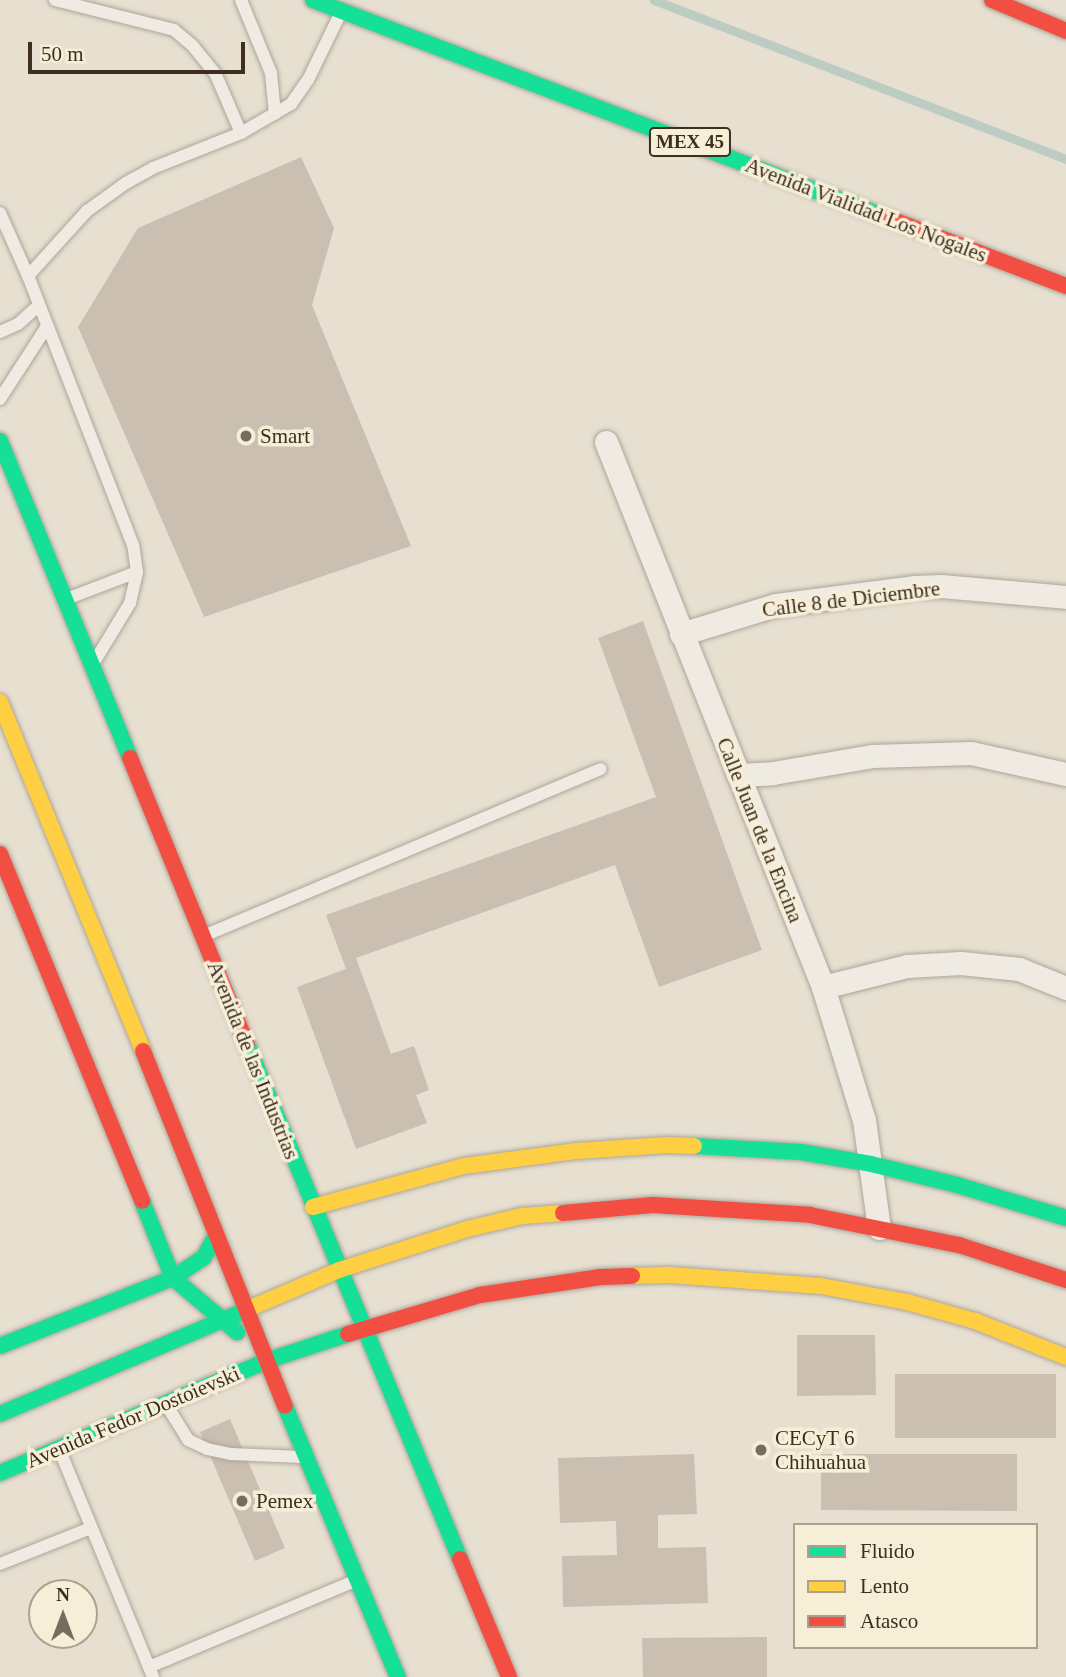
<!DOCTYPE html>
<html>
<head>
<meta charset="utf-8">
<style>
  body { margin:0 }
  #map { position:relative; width:1066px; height:1677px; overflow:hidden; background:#e7e0d1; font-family:"Times New Roman",serif }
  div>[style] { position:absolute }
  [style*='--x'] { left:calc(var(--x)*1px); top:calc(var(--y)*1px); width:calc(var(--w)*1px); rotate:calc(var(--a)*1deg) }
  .stream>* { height:9px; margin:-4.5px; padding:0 4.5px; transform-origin:4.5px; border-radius:4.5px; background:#bcccc2 }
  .building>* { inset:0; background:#cbbfb2 }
  .roads { filter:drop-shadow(0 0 2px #ada599) drop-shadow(0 0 2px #ada599) }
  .lane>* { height:12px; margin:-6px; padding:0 6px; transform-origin:6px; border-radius:6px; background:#efebe3 }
  .street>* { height:23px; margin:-11.5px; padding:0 11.5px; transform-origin:11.5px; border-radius:11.5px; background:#efebe3 }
  .fast>* { height:16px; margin:-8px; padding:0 8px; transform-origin:8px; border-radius:8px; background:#16e098 }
  .slow>* { height:16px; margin:-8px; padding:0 8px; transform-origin:8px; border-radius:8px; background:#ffcf43 }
  .jam>* { height:16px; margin:-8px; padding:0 8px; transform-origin:8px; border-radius:8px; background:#f24e42 }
  .dots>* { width:19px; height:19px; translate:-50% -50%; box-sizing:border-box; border:4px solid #f7eed8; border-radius:50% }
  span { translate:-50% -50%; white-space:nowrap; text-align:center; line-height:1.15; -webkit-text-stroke:7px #f7eed8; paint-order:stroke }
  .shield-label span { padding:2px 5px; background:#f7eed8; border:2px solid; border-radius:5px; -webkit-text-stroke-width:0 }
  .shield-label { font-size:19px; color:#3d2e20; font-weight:700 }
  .street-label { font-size:21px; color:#3d2e20 }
  .poi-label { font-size:21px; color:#3d2e20 }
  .left { translate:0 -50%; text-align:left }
  .legend { position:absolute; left:793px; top:1523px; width:245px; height:126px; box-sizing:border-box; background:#f7eed8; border:2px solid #ada18e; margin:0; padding:9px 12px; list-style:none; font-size:21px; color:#3d2e20 }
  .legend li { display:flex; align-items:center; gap:14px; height:35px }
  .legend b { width:35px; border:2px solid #ada18e }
  .north { position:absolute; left:28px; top:1579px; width:70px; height:70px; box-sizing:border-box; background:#f7eed8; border:2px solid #ada18e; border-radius:50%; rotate:0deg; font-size:19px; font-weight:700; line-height:28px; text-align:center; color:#3d2e20 }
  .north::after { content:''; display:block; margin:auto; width:24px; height:32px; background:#786c5e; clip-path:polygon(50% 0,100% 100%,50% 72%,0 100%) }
  .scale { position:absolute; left:28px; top:42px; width:217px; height:32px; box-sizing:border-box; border:4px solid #3d2e20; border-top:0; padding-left:9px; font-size:21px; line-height:24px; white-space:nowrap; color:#3d2e20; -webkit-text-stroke:5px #f7eed8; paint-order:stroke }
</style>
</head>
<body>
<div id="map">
  <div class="stream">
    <i style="--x:654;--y:0;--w:442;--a:21.1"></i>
  </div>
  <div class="building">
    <i style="clip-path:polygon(301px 157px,334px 228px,312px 305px,411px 546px,204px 617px,78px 327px,138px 228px)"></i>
    <i style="clip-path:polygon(643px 621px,762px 950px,659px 987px,615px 865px,356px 958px,391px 1054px,414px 1046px,429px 1090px,416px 1095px,427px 1123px,356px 1149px,297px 987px,346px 969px,326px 915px,656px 797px,598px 638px)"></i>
    <i style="clip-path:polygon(797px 1335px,875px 1335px,876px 1395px,797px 1396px)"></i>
    <i style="clip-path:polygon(895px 1374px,1056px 1374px,1056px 1438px,895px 1438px)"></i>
    <i style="clip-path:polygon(230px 1419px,285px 1548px,255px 1561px,200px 1432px)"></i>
    <i style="clip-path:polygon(694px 1454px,697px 1514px,658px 1515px,658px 1548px,706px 1547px,708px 1603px,563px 1607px,562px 1556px,617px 1555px,616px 1521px,560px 1523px,558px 1458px)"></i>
    <i style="clip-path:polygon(821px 1454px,1017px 1454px,1017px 1511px,821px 1510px)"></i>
    <i style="clip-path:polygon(767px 1637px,767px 1677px,643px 1677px,642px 1638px)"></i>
  </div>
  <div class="roads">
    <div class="lane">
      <i style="--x:55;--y:0;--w:123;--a:14.1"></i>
      <i style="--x:174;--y:30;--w:23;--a:40"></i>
      <i style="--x:192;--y:45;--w:38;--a:51"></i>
      <i style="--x:216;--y:75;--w:63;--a:66.7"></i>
      <i style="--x:241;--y:0;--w:79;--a:67.7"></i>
      <i style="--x:271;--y:73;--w:41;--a:84.4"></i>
      <i style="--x:0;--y:213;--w:69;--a:66"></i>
      <i style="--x:0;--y:332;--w:20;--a:-24"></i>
      <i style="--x:18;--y:324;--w:27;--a:-42"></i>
      <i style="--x:0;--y:399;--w:85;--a:-57.1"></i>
      <i style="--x:69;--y:598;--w:73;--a:-20.9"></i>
      <i style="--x:96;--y:659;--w:66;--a:-58.7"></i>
      <i style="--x:130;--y:603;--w:32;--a:-77"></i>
      <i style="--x:137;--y:572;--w:27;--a:-98"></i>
      <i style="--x:133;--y:545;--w:289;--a:-111.3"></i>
      <i style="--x:28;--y:276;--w:88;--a:-47.8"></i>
      <i style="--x:87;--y:211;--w:48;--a:-35.7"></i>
      <i style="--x:126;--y:183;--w:31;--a:-29"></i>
      <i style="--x:153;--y:168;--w:95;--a:-21.7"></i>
      <i style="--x:241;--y:133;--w:58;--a:-30.1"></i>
      <i style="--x:291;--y:104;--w:29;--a:-55"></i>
      <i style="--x:308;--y:80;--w:73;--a:-64.1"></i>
      <i style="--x:206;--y:935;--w:428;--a:-22.8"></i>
      <i style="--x:167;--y:1406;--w:40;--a:58"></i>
      <i style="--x:188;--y:1440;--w:21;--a:25"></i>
      <i style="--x:207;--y:1449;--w:25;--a:12"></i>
      <i style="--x:231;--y:1454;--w:70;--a:2.5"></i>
      <i style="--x:60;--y:1451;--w:244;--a:67.6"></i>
      <i style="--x:0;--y:1564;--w:98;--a:-21.6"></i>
      <i style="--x:149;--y:1667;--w:223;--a:-22.7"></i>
    </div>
    <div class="street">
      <i style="--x:606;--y:442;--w:587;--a:68.29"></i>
      <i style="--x:823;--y:987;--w:139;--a:72.9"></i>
      <i style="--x:864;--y:1120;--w:109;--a:82.1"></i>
      <i style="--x:681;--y:634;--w:99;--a:-17"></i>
      <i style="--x:776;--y:605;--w:139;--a:-7.4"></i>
      <i style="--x:914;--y:587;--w:27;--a:-2"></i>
      <i style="--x:941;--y:586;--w:125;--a:5"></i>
      <i style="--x:738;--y:775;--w:35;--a:-3"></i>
      <i style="--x:773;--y:773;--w:100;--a:-9.7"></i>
      <i style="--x:872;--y:756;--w:99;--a:-1.7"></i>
      <i style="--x:971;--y:753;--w:97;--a:12.5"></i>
      <i style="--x:823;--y:987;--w:87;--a:-14"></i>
      <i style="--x:907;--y:966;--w:54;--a:-3.2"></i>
      <i style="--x:961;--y:963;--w:58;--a:5.9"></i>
      <i style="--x:1019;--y:969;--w:51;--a:22"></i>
    </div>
    <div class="fast">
      <i style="--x:313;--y:0;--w:606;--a:20.77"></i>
      <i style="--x:0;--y:441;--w:343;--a:67.7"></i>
      <i style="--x:247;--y:1044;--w:557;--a:67.53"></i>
      <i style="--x:694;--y:1146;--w:107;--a:3.2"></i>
      <i style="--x:801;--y:1152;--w:71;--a:9.7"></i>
      <i style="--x:871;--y:1164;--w:89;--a:13.7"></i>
      <i style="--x:957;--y:1185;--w:114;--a:16.8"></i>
      <i style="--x:142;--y:1201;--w:83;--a:68.1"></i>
      <i style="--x:173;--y:1278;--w:84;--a:40.2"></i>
      <i style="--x:173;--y:1278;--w:37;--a:-34"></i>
      <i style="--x:204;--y:1257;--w:25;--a:-61"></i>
      <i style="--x:0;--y:1346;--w:186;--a:-21.5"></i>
      <i style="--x:285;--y:1406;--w:294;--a:67.4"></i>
      <i style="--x:0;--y:1414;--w:269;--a:-22.9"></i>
      <i style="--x:0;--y:1473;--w:289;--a:-22.8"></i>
      <i style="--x:266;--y:1361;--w:86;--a:-18.2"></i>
    </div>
    <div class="slow">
      <i style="--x:0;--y:702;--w:377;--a:67.7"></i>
      <i style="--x:313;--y:1207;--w:156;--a:-15.2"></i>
      <i style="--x:464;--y:1166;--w:114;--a:-7.6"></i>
      <i style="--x:577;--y:1151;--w:90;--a:-3.8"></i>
      <i style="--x:667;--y:1145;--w:27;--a:2"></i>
      <i style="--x:632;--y:1276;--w:38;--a:-2"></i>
      <i style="--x:670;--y:1275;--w:151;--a:4.2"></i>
      <i style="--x:821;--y:1286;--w:87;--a:10.5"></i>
      <i style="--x:907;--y:1302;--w:71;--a:15.6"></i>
      <i style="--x:975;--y:1321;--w:98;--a:21.6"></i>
      <i style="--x:248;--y:1309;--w:99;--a:-23.2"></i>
      <i style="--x:339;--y:1270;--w:134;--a:-17.8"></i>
      <i style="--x:467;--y:1229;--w:57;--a:-13.3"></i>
      <i style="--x:522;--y:1216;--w:41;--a:-4.2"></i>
    </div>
    <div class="jam">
      <i style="--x:992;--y:0;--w:80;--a:22.7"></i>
      <i style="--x:880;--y:215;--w:199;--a:20.9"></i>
      <i style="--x:130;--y:758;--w:309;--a:67.8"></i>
      <i style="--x:0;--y:854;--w:375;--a:67.7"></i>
      <i style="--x:143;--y:1051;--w:382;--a:68.2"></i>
      <i style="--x:563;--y:1213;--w:90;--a:-5.1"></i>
      <i style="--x:653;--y:1205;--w:157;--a:3.6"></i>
      <i style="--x:810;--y:1215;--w:152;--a:11.4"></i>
      <i style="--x:959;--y:1245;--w:113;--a:18.1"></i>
      <i style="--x:348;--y:1334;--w:138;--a:-16.5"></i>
      <i style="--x:480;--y:1295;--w:122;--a:-8.5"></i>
      <i style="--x:601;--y:1277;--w:31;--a:-2"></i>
      <i style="--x:460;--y:1559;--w:128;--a:67.4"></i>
    </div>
  </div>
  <div class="dots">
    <i style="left:246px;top:436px;background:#786c5e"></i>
    <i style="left:761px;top:1450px;background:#786c5e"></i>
    <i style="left:242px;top:1501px;background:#786c5e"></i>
  </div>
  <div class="shield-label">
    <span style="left:690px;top:142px">MEX 45</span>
  </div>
  <div class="street-label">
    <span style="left:866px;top:210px;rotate:21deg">Avenida Vialidad Los Nogales</span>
    <span style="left:851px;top:599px;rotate:-7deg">Calle 8 de Diciembre</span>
    <span style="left:760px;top:830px;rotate:68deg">Calle Juan de la Encina</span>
    <span style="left:253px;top:1060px;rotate:68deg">Avenida de las Industrias</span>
    <span style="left:133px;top:1417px;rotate:-23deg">Avenida Fedor Dostoievski</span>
  </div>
  <div class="poi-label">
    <span class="left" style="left:260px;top:436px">Smart</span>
    <span class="left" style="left:775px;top:1450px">CECyT 6<br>Chihuahua</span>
    <span class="left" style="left:256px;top:1501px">Pemex</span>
  </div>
  <ul class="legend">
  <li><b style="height:9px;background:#16e098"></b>Fluido</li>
  <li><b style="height:9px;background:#ffcf43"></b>Lento</li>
  <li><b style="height:9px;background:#f24e42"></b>Atasco</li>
  </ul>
  <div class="north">N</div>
  <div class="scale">50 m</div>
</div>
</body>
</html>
